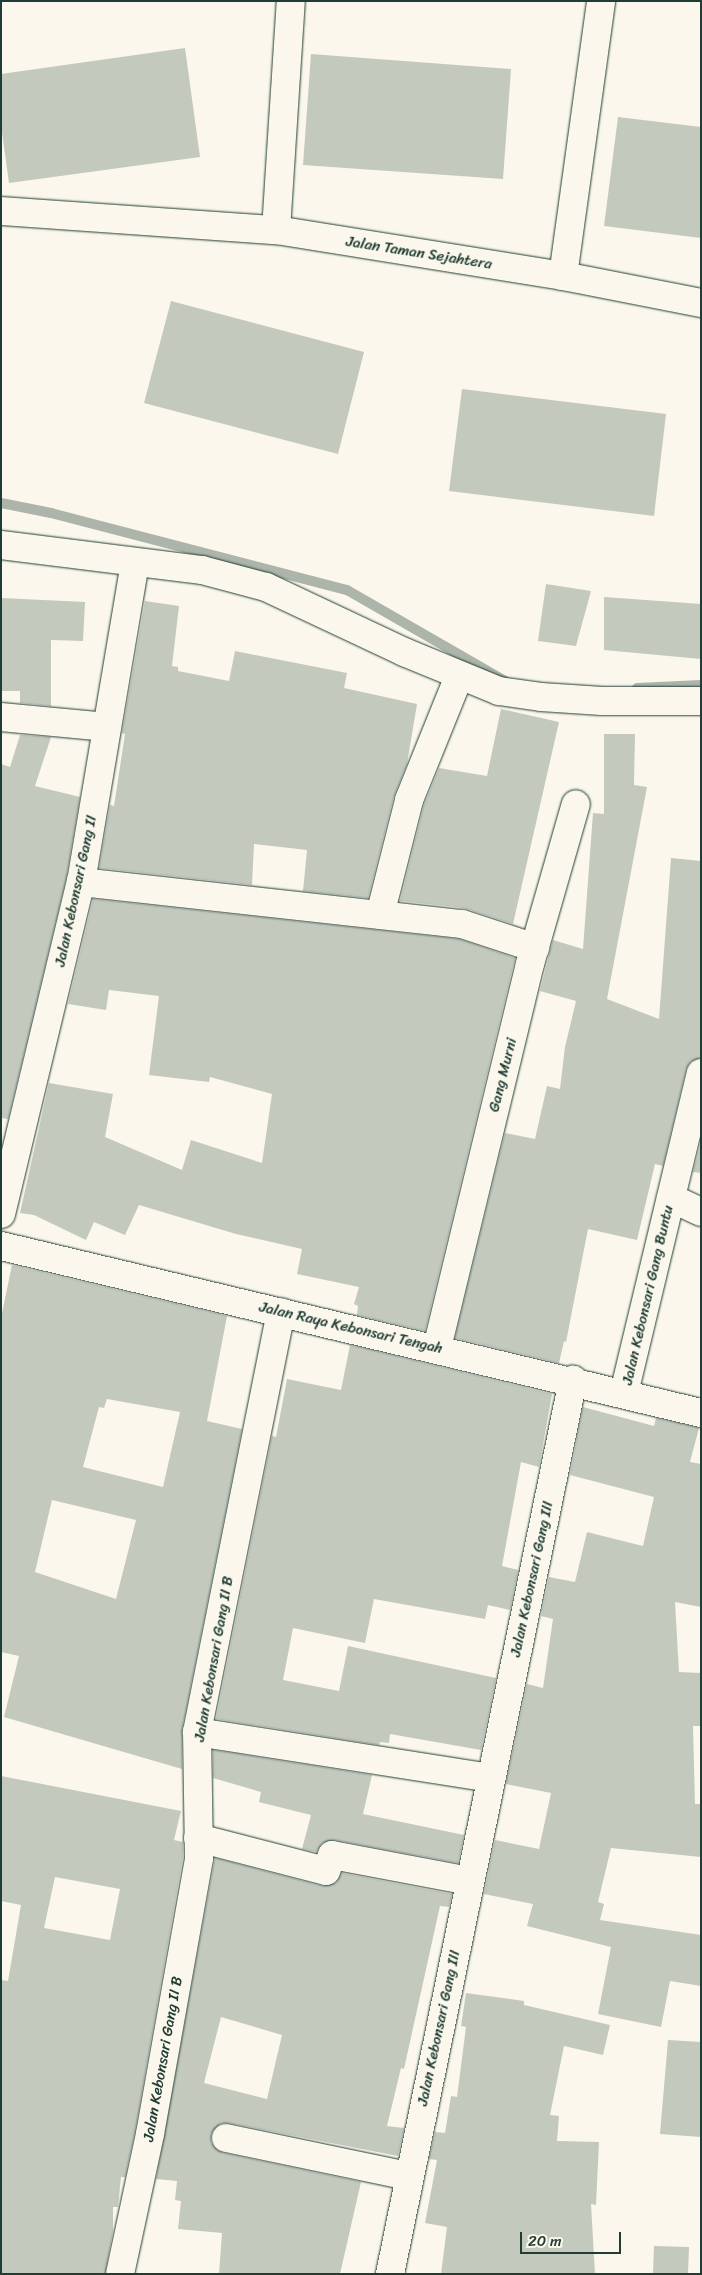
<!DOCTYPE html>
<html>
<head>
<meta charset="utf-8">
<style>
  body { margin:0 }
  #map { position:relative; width:702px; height:2275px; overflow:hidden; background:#fbf7ec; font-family:Sriracha,sans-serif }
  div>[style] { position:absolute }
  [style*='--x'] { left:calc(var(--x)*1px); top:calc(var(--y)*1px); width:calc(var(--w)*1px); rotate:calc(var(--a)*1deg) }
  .stream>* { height:10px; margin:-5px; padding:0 5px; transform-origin:5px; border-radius:5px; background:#adb4aa }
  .building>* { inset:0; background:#c4c9be }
  .roads { filter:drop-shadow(0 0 1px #1f3d34) drop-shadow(0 0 1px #1f3d34) }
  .minor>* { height:28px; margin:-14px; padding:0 14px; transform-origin:14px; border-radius:14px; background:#fbf7ec }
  span { translate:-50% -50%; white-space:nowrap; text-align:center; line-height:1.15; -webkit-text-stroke:5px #fbf7ec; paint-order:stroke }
  .street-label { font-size:15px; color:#1f3d34 }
  .frame { position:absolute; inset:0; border:2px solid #1f3d34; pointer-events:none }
  .scale { position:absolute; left:520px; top:2232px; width:101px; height:22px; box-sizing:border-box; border:2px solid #1f3d34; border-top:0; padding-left:6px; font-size:15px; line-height:18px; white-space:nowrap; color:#1f3d34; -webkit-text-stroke:4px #fbf7ec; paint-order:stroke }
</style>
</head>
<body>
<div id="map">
  <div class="stream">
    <i style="--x:1;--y:503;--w:51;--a:11.3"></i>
    <i style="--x:51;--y:513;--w:306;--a:14.6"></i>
    <i style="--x:347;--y:590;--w:182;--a:29.9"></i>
    <i style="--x:637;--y:688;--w:64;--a:-2.7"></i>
  </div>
  <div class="building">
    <i style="clip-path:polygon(185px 48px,200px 157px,9px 183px,1px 125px,1px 74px)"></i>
    <i style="clip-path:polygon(311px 54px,511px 69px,503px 179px,303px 165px)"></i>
    <i style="clip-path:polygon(618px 117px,701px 127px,701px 238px,604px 226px)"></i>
    <i style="clip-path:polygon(171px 301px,364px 352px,338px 454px,144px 403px)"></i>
    <i style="clip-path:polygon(462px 389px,666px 414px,654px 516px,449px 491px)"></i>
    <i style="clip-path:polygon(546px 584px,591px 591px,576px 646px,538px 641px)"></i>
    <i style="clip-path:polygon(604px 597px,701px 604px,701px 659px,604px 650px)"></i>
    <i style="clip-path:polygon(1px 598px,85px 602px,83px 641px,51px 640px,51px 706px,20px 703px,20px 691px,1px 691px)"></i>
    <i style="clip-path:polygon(145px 601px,179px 606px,172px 666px,178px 667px,178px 671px,229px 681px,235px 651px,347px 673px,344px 688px,417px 704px,407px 764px,394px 796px,368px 898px,303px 891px,307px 850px,254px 844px,252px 885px,99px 868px,110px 805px,114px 806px,125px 734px,122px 733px)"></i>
    <i style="clip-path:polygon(501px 709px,559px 722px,513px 924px,464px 908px,400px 901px,424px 805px,439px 768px,487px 776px)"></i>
    <i style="clip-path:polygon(604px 734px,635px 734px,634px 785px,647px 787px,607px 999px,659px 1019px,671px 858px,701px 861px,701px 1058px,690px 1062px,686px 1069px,663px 1166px,655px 1164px,637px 1240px,588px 1229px,566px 1342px,564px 1341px,559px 1363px,455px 1338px,505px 1133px,535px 1139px,547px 1086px,560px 1089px,565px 1047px,576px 1001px,540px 991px,553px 940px,583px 949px,593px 813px,604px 814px)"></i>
    <i style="clip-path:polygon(20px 735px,51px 737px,35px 786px,80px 797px,66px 879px,8px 1119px,1px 1118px,1px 764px,10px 767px)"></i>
    <i style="clip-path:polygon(93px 899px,459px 939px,515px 958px,425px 1331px,357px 1315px,358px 1306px,354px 1304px,359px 1287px,297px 1274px,302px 1249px,236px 1234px,139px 1205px,125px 1235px,94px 1222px,86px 1240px,34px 1215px,20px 1213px,49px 1083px,113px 1094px,105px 1137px,182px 1170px,191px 1140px,262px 1163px,272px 1094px,210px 1077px,209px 1082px,149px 1075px,159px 996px,109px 990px,106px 1010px,68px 1004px)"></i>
    <i style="clip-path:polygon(701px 1141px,701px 1173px,693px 1172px)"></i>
    <i style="clip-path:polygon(evenodd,12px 1265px,227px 1316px,207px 1421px,242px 1429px,182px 1729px,182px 1769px,4px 1717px,19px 1656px,1px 1652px,1px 1318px,12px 1265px,107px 1399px,180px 1412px,163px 1487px,83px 1467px,99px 1407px,104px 1408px,107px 1399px,12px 1265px,52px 1500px,136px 1520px,116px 1599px,35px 1572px,52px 1500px)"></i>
    <i style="clip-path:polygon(350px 1345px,552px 1394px,539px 1467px,521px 1462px,502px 1566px,518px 1570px,510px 1610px,488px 1605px,485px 1619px,374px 1599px,365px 1643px,293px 1628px,283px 1680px,339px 1691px,348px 1646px,496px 1678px,481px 1750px,390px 1734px,389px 1743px,380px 1742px,379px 1745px,216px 1719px,272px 1436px,276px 1437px,287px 1379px,341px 1390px)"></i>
    <i style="clip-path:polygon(583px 1407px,654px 1426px,656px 1418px,699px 1428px,690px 1462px,701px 1464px,701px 1607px,675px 1602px,679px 1672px,701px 1673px,701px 1726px,693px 1726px,695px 1804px,701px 1804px,701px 1857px,611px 1848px,598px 1902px,604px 1904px,600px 1920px,701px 1935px,701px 1986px,670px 1981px,661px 2027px,598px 2014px,611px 1947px,527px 1926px,533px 1904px,484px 1894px,495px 1840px,539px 1849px,551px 1793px,506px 1784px,527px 1684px,543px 1688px,553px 1619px,541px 1616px,549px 1577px,575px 1582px,587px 1532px,643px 1546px,654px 1497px,570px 1475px)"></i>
    <i style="clip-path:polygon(213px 1750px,372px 1775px,363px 1814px,464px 1835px,458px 1863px,335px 1840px,322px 1843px,316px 1852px,302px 1849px,311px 1815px,259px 1802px,261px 1792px,213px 1778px)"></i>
    <i style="clip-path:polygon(evenodd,1px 1776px,181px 1811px,174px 1840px,183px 1842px,183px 1857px,135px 2131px,125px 2177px,121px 2177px,118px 2207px,113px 2207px,113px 2231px,105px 2274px,1px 2274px,1px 1980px,8px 1981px,21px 1905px,1px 1901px,1px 1776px,55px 1877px,120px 1889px,110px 1940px,44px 1928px,55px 1877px)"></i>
    <i style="clip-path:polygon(evenodd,215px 1858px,322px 1886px,336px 1883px,342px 1873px,452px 1894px,449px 1907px,440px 1906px,404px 2069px,401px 2068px,387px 2126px,404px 2128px,398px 2156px,229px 2123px,221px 2123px,211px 2134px,211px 2143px,223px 2153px,361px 2182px,340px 2274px,219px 2274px,222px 2233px,178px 2229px,181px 2201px,175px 2200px,177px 2181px,156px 2179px,215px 1858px,221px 2017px,282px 2035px,267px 2099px,204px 2083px,221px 2017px)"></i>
    <i style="clip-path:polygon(466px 1993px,524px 2001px,524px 2005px,610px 2025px,603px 2055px,564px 2046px,550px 2115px,559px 2116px,557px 2141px,599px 2142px,596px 2205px,591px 2204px,595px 2274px,441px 2274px,447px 2227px,425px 2223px,437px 2160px,429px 2159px,435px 2132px,445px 2133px,451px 2096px,457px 2097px,466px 2027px,461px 2026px)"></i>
    <i style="clip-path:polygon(668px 2040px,701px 2042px,701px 2137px,660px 2134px)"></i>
    <i style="clip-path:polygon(654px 2246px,689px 2247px,688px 2274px,653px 2274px)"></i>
  </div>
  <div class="roads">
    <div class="minor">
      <i style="--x:1;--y:211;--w:276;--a:4"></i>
      <i style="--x:276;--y:230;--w:291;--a:9.1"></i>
      <i style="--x:563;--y:276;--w:141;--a:11.1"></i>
      <i style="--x:276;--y:230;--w:229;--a:-86.3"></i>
      <i style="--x:563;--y:276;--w:278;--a:-82.1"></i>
      <i style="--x:1;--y:545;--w:203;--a:7.1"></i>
      <i style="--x:202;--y:570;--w:66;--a:14.9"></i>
      <i style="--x:266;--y:587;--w:153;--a:25.2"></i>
      <i style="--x:404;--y:652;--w:103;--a:22.3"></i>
      <i style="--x:499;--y:691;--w:42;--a:8.1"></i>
      <i style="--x:541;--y:697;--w:61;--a:3.8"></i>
      <i style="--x:602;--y:701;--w:99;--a:0"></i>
      <i style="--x:1;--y:717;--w:106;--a:5.4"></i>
      <i style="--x:81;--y:882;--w:383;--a:6.3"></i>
      <i style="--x:462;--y:924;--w:77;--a:18.2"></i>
      <i style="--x:380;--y:915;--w:119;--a:-75.8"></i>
      <i style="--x:409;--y:800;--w:134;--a:-68"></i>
      <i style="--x:671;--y:1198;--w:33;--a:25"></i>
      <i style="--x:1;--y:1214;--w:342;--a:-76.5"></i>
      <i style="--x:81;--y:882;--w:323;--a:-80.4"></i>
      <i style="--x:1;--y:1246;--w:720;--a:13.42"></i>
      <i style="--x:437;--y:1348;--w:395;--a:-76.4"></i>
      <i style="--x:530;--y:964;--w:166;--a:-74"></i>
      <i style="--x:624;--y:1393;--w:329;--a:-76.5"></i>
      <i style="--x:197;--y:1732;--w:298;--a:8.9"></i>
      <i style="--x:198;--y:1838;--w:132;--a:14.5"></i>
      <i style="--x:326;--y:1871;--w:17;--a:-69"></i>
      <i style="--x:332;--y:1855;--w:140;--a:10.7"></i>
      <i style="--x:226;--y:2138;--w:186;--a:11.8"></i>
      <i style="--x:120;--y:2274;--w:143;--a:-77.9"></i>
      <i style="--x:150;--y:2134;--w:280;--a:-79.9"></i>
      <i style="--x:199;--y:1858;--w:126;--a:-90.9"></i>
      <i style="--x:197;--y:1732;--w:428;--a:-78.7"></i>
      <i style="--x:390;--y:2274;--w:913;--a:-78.43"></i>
    </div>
  </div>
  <div class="street-label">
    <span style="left:419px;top:253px;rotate:9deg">Jalan Taman Sejahtera</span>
    <span style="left:76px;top:891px;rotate:-78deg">Jalan Kebonsari Gang II</span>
    <span style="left:503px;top:1075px;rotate:-76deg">Gang Murni</span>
    <span style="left:648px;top:1295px;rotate:-77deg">Jalan Kebonsari Gang Buntu</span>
    <span style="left:351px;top:1328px;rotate:13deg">Jalan Raya Kebonsari Tengah</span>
    <span style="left:532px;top:1579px;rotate:-78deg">Jalan Kebonsari Gang III</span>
    <span style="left:214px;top:1659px;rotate:-80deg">Jalan Kebonsari Gang II B</span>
    <span style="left:439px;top:2028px;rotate:-78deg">Jalan Kebonsari Gang III</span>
    <span style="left:163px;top:2059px;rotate:-80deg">Jalan Kebonsari Gang II B</span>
  </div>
  <div class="frame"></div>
  <div class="scale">20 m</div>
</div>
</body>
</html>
